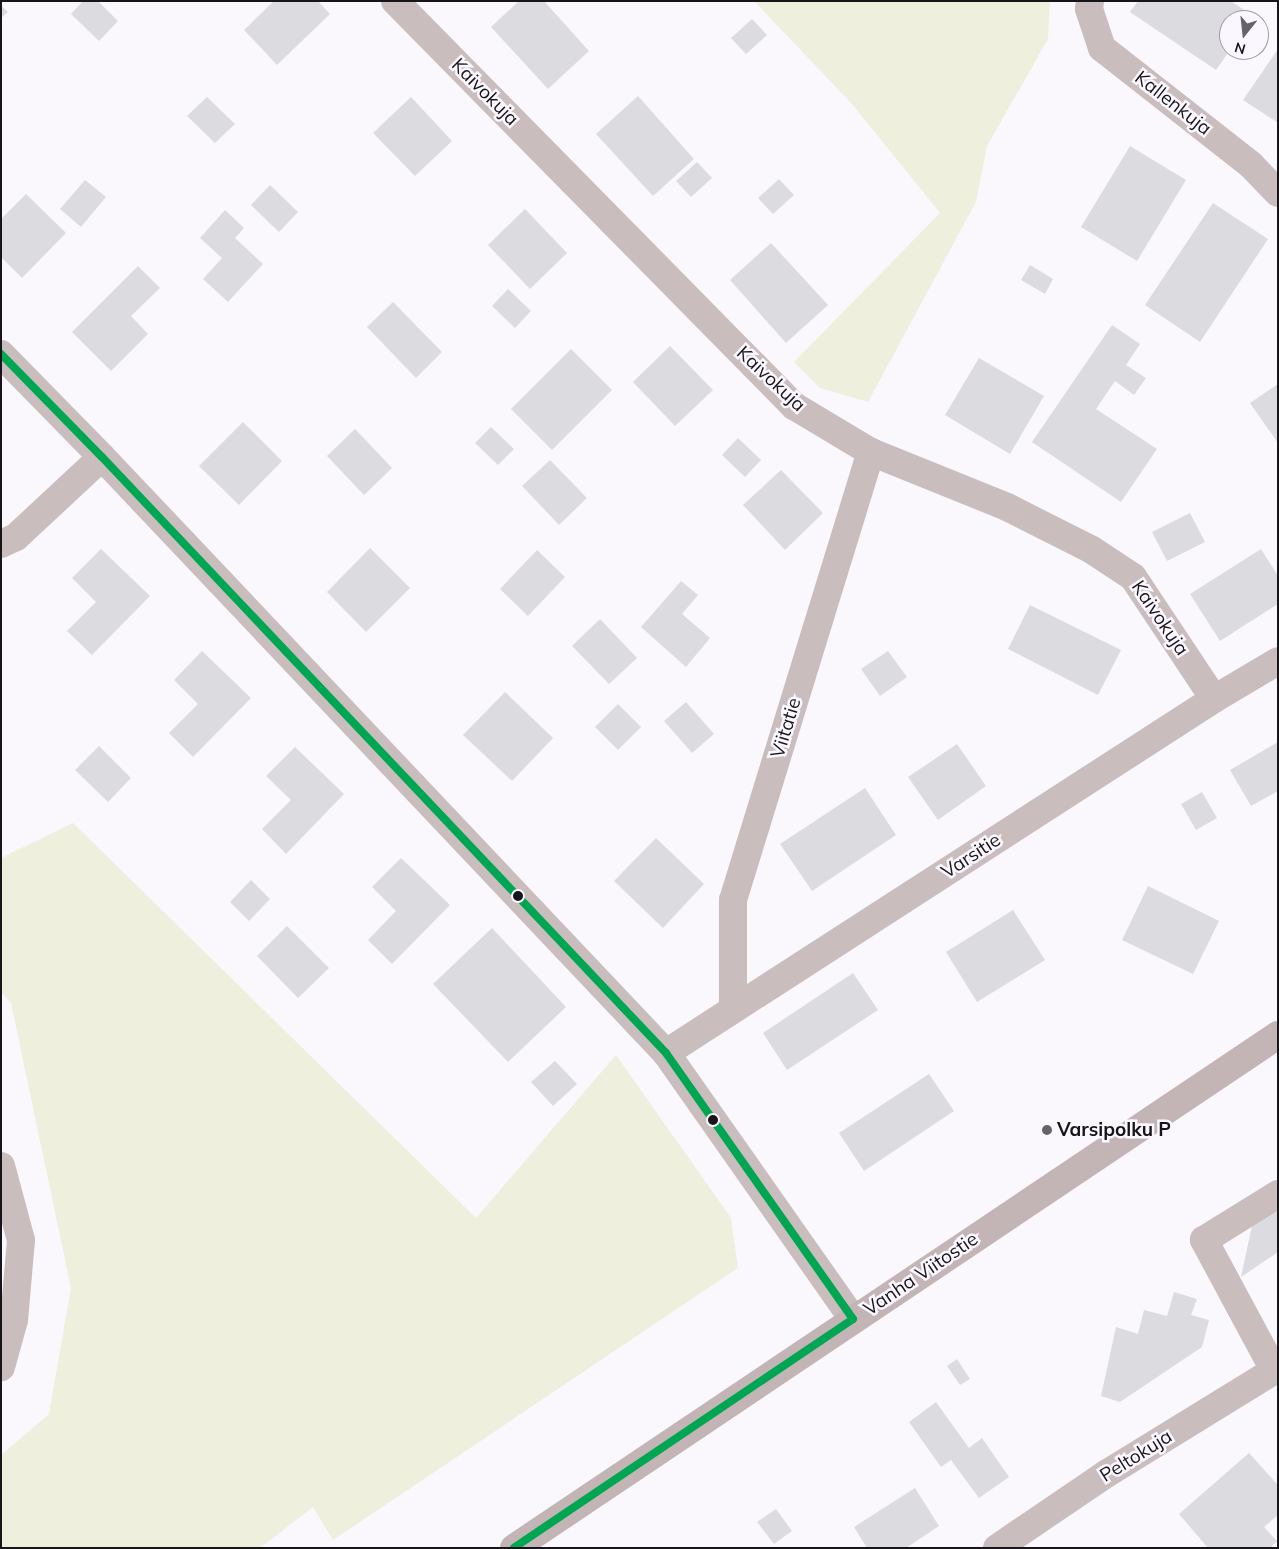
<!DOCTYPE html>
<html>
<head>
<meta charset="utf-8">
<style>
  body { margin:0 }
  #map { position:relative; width:1279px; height:1549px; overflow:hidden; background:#faf8fd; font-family:Mulish,sans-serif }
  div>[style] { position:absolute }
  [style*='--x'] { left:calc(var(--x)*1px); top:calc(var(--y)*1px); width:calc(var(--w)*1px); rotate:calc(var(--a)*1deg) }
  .green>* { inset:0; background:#eeefdd }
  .building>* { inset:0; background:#dcdbdf }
  .minor>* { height:28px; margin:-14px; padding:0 14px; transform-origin:14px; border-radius:14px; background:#cabdbe }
  .major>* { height:28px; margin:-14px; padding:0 14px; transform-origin:14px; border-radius:14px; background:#c3b4b6 }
  .bus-1>* { height:8px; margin:-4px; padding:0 4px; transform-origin:4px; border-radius:4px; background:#00a651 }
  .dots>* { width:14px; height:14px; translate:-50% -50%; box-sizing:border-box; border:2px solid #faf7fe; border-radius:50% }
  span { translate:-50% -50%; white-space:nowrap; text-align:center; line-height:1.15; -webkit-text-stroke:5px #faf7fe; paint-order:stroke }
  .street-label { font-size:19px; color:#171519 }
  .poi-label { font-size:19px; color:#171519; font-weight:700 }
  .left { translate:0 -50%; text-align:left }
  .frame { position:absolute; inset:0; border:2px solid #171519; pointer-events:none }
  .north { position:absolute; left:1219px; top:10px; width:50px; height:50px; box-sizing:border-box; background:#faf7fe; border:1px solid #9f9da2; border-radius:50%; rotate:196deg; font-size:14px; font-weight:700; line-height:20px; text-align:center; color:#171519 }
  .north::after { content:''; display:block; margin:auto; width:18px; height:22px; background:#666469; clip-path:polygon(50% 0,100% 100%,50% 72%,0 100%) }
</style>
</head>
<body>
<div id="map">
  <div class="green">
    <i style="clip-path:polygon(754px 1px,1050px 1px,1048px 39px,987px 146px,976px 202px,868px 402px,820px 388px,794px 362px,940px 213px,852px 104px)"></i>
    <i style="clip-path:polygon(73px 823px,476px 1218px,616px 1055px,731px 1218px,738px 1268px,333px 1540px,313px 1507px,260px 1548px,1px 1548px,1px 1455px,49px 1414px,71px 1288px,11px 1003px,1px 992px,1px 858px)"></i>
  </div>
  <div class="building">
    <i style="clip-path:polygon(83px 1px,98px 1px,118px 21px,99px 41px,71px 14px)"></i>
    <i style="clip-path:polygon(274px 1px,318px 1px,330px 14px,277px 65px,244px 30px)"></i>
    <i style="clip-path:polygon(519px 1px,544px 1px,589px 51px,548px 89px,491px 27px)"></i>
    <i style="clip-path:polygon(1138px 1px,1231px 1px,1253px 16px,1250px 20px,1229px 20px,1230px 50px,1216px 70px,1130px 12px)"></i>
    <i style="clip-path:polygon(1px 5px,8px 12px,1px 18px)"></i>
    <i style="clip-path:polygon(752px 19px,767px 35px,746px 54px,731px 38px)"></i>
    <i style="clip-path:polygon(1278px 49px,1278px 123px,1243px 100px)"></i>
    <i style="clip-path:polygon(638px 96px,694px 159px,653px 196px,596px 134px)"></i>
    <i style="clip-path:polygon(207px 97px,235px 124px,215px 143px,187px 116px)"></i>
    <i style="clip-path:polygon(411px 97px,452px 141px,415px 176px,373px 133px)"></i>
    <i style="clip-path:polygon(1130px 146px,1186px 180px,1137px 261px,1081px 227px)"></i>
    <i style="clip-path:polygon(697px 162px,712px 178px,691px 197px,676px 181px)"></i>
    <i style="clip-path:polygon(779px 179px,794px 195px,773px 214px,758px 198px)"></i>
    <i style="clip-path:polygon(85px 180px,106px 197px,81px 227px,60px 209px)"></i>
    <i style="clip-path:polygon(270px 185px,298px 212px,279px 232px,251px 205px)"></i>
    <i style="clip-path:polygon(26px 194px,66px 233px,22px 278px,1px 257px,1px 219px)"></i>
    <i style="clip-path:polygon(1213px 203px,1268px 239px,1200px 342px,1145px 305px)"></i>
    <i style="clip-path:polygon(525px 209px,567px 253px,530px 289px,488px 245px)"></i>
    <i style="clip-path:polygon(225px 210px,244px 228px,235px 238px,263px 264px,228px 302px,203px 279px,222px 258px,200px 238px)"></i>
    <i style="clip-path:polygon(771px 243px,828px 305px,786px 343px,730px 280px)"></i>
    <i style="clip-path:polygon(1030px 265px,1053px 279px,1045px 294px,1021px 280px)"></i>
    <i style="clip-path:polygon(138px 266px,160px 288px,131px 316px,148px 334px,111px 371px,72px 332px)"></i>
    <i style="clip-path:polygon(508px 289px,531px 311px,515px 328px,492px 306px)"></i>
    <i style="clip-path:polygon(393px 302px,442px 352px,416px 378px,367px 327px)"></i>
    <i style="clip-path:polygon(1112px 325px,1140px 344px,1126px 365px,1146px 378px,1134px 395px,1115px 381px,1096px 409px,1157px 449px,1121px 502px,1032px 442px)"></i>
    <i style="clip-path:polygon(670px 346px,713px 390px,675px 426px,633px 382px)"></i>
    <i style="clip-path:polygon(571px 349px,612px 390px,552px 450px,511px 409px)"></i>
    <i style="clip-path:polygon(979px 358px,1044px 396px,1010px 454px,945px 415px)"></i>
    <i style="clip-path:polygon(1278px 384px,1278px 443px,1250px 403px)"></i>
    <i style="clip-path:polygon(243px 422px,282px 461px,239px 505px,199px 466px)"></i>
    <i style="clip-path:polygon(491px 427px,514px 449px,498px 465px,475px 443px)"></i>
    <i style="clip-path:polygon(355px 429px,392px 468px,364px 495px,327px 456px)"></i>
    <i style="clip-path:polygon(738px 438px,761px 460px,745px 477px,722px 455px)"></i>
    <i style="clip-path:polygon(550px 460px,587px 498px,559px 525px,522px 486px)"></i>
    <i style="clip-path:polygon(781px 470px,823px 513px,785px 550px,743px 505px)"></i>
    <i style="clip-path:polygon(1190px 513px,1205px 542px,1167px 561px,1152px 532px)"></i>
    <i style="clip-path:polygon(370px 548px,410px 588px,366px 632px,327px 592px)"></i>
    <i style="clip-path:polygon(101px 549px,150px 596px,92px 655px,67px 631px,96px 602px,72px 578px)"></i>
    <i style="clip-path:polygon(1261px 549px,1278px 576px,1278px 604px,1220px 641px,1190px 594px)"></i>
    <i style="clip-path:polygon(537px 550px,565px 577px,528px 616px,500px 589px)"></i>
    <i style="clip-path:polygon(681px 581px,698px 595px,682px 614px,710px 638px,686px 667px,641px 627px)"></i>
    <i style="clip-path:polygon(1030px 605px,1121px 650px,1098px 695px,1008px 649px)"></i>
    <i style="clip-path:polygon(600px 619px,637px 658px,609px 684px,572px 646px)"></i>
    <i style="clip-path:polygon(202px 651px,251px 698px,193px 757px,169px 733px,198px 704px,174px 680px)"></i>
    <i style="clip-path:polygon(888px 651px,907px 677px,880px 696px,861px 669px)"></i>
    <i style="clip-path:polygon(505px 692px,553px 738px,512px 781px,463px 735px)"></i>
    <i style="clip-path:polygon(686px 702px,714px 734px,692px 753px,664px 721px)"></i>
    <i style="clip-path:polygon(618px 704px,641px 727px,618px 750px,595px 727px)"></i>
    <i style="clip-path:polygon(1278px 742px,1278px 791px,1251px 806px,1230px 770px)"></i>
    <i style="clip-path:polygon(957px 744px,986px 786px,938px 820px,908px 777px)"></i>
    <i style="clip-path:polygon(99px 746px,131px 778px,108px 802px,75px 770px)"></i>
    <i style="clip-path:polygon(295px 747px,344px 794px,286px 854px,262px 829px,291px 800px,266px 776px)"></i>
    <i style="clip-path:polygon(865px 788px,896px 835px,812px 891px,780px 844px)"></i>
    <i style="clip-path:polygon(1202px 792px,1217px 818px,1196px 830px,1181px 804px)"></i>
    <i style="clip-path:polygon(656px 838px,704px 884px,663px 928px,614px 881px)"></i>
    <i style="clip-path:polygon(401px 858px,450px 905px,392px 964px,368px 940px,396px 911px,372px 887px)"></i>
    <i style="clip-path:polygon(251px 880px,270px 899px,249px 921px,230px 902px)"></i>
    <i style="clip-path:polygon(1148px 886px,1219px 921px,1193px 974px,1122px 940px)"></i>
    <i style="clip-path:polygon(1013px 910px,1045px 960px,977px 1002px,946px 952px)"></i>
    <i style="clip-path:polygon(287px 926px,329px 968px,298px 998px,257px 956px)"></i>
    <i style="clip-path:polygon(492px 928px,566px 1007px,508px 1062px,433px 984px)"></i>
    <i style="clip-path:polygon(853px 973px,878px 1010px,787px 1070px,763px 1033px)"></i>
    <i style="clip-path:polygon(555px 1061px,577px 1084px,553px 1106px,531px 1082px)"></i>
    <i style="clip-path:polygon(929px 1074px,954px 1111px,864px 1171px,839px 1133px)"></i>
    <i style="clip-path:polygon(1278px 1205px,1278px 1252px,1241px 1277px,1253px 1221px)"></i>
    <i style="clip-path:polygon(1174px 1292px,1197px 1299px,1191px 1315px,1209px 1320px,1202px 1347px,1120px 1402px,1101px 1396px,1116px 1327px,1138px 1334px,1144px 1310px,1167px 1316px)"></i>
    <i style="clip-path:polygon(957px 1359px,970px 1379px,960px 1385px,947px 1366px)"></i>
    <i style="clip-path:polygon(936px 1402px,969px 1448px,982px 1438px,1009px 1477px,979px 1498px,951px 1460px,941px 1467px,909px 1422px)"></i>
    <i style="clip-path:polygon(1249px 1453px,1278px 1485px,1278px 1515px,1264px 1527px,1277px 1541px,1270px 1548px,1208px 1548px,1179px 1514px)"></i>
    <i style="clip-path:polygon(915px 1488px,939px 1526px,906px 1548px,867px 1548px,854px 1527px)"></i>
    <i style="clip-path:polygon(776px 1509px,792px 1531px,774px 1544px,757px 1522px)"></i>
  </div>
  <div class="minor">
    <i style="--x:395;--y:1;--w:569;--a:45.43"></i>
    <i style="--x:794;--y:406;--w:90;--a:30.9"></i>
    <i style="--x:871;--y:452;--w:147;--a:22"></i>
    <i style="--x:1007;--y:507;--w:95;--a:26.8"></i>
    <i style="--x:1092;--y:550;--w:49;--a:33.4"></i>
    <i style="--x:1133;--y:577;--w:146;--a:56.4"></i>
    <i style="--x:1090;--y:1;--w:8;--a:97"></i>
    <i style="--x:1089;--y:9;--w:41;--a:71.6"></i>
    <i style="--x:1102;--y:48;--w:189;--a:38.1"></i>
    <i style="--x:1251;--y:165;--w:39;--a:46"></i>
    <i style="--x:1;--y:354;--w:144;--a:45.6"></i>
    <i style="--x:102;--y:457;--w:821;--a:46.58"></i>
    <i style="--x:666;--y:1053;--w:325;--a:54.9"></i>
    <i style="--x:1;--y:544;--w:17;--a:-25"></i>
    <i style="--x:16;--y:537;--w:117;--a:-42.9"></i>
    <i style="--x:733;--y:1009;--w:109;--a:-90"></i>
    <i style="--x:733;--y:900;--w:469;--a:-72.9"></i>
    <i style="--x:666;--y:1053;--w:652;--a:-32.86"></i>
    <i style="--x:1214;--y:699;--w:74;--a:-30.7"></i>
    <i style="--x:1;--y:1166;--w:77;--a:74.9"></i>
    <i style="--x:21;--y:1240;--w:80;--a:95"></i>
    <i style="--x:14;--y:1320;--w:49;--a:105.5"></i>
    <i style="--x:1274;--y:1370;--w:148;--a:-118.3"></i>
    <i style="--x:1204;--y:1240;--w:87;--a:-31.9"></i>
    <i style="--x:997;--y:1548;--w:132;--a:-34.2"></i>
    <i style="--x:1106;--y:1474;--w:202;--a:-31.6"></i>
  </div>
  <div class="major">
    <i style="--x:514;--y:1548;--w:920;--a:-33.88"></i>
  </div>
  <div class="bus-1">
    <i style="--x:1;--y:354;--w:144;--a:45.6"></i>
    <i style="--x:102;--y:457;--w:821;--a:46.58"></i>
    <i style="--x:666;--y:1053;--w:325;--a:54.9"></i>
    <i style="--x:853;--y:1319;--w:409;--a:146"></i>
  </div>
  <div class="dots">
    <i style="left:518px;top:896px;background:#171519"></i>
    <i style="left:713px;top:1120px;background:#171519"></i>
    <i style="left:1047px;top:1130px;background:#666469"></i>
  </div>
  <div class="street-label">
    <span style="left:485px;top:92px;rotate:45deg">Kaivokuja</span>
    <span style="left:1173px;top:103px;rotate:38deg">Kallenkuja</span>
    <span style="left:771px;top:379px;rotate:43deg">Kaivokuja</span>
    <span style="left:1160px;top:618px;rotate:56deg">Kaivokuja</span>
    <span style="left:786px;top:728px;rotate:-73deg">Viitatie</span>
    <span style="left:971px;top:856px;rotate:-33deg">Varsitie</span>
    <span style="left:921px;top:1274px;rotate:-34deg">Vanha Viitostie</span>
    <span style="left:1136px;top:1456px;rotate:-32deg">Peltokuja</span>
  </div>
  <div class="poi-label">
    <span class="left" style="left:1057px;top:1130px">Varsipolku P</span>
  </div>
  <div class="frame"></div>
  <div class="north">N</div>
</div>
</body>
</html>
